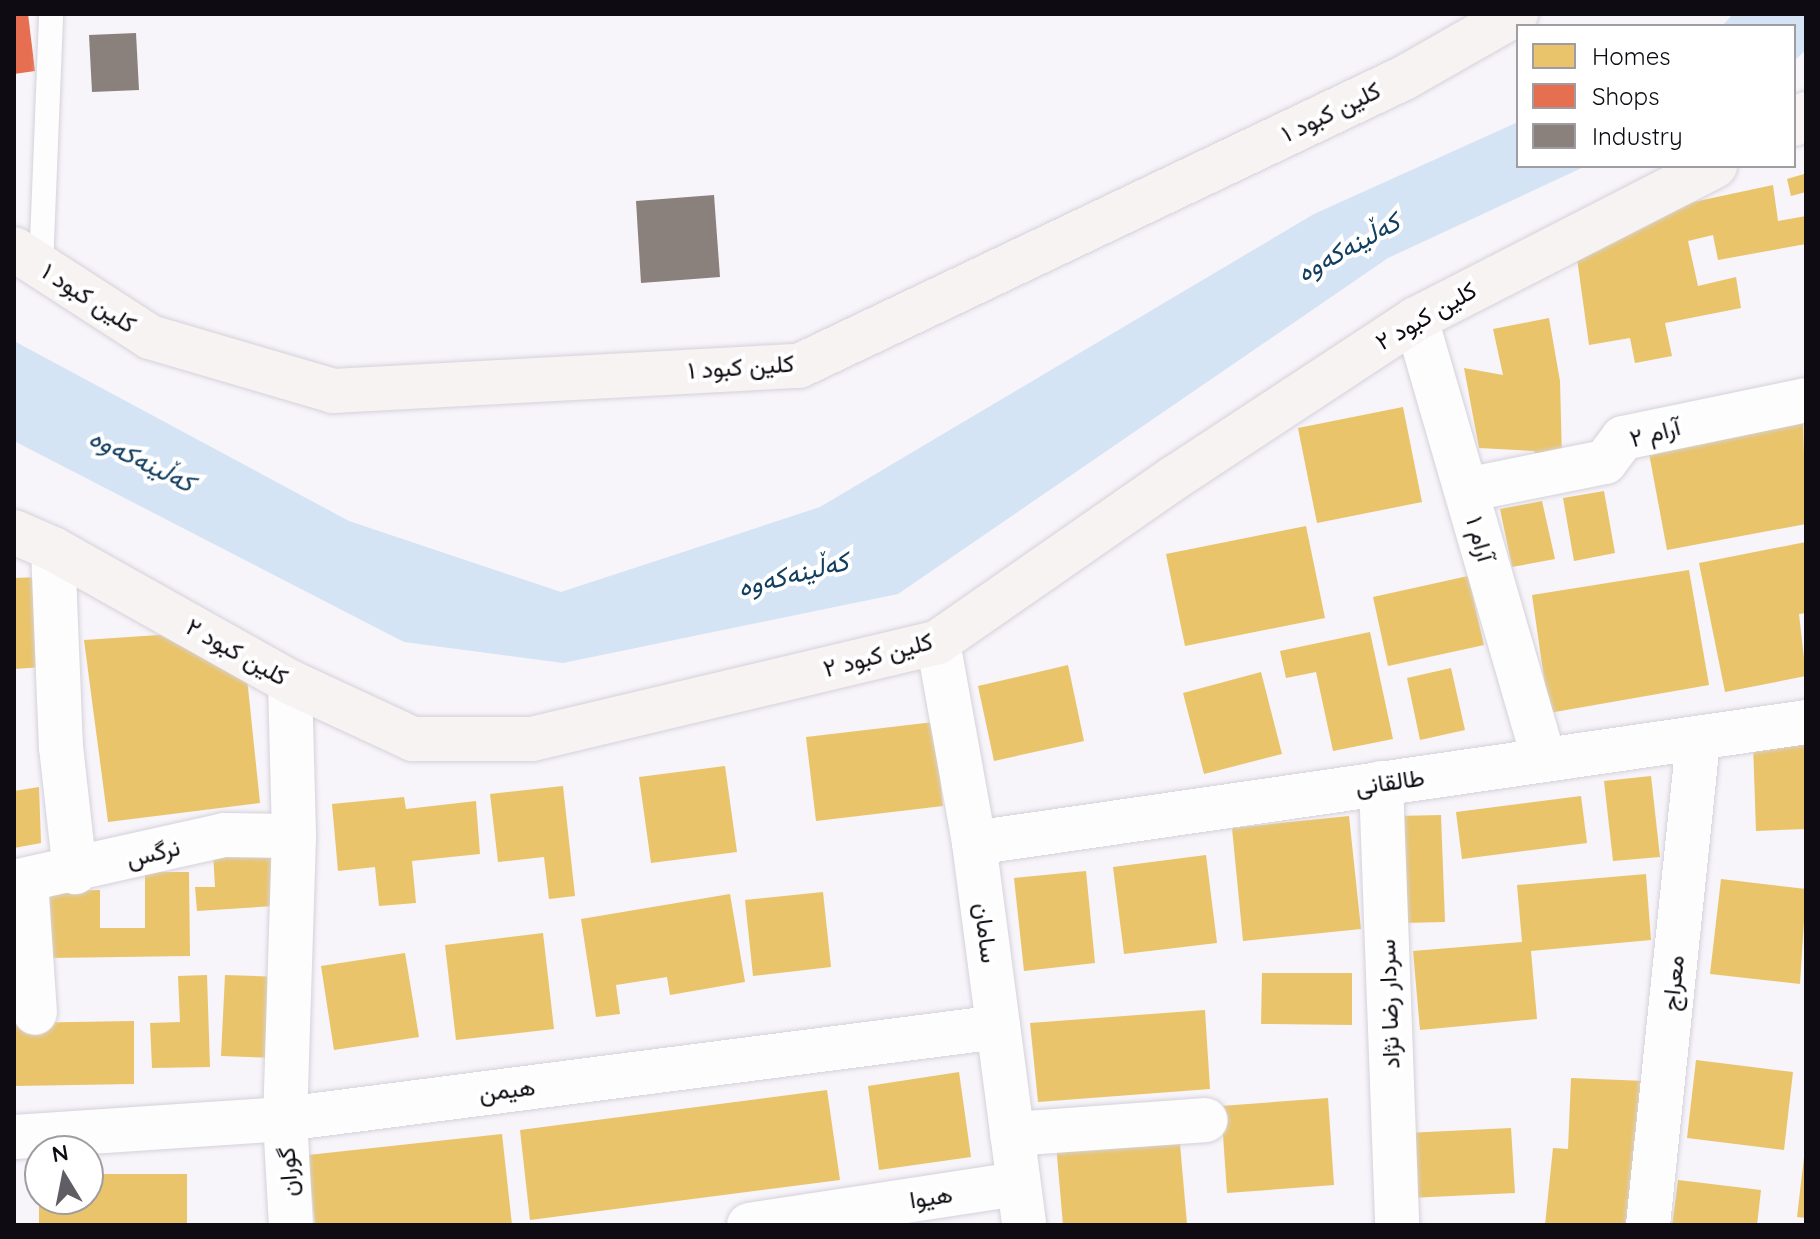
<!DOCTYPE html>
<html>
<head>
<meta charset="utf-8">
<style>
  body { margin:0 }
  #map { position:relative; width:1820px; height:1239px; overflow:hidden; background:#f7f4fa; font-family:Quicksand,Vazirmatn,sans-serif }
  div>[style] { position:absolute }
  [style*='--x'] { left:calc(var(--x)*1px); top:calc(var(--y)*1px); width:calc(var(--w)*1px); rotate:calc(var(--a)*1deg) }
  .water>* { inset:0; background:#d5e4f5 }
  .homes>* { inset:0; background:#e9c46a }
  .shops>* { inset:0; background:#e76f51 }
  .industry>* { inset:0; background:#8a817c }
  .roads { filter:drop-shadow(0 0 2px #d5d1d9) drop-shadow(0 0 2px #d5d1d9) }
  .lane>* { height:24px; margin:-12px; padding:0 12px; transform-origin:12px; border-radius:12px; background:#fefdfe }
  .street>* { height:44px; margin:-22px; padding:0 22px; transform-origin:22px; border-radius:22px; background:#fefdfe }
  .secondary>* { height:44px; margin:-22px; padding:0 22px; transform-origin:22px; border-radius:22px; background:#f6f3f2 }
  span { translate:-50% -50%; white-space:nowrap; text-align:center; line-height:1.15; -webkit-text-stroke:8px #fff; paint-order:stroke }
  .street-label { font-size:24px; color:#0f0b13 }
  .water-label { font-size:26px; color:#123e60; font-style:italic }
  .frame { position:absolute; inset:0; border:16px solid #0f0b13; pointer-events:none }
  .legend { position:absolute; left:1516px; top:24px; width:280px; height:144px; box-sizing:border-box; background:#fff; border:2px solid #9f9da1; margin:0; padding:10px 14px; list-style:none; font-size:24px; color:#0f0b13 }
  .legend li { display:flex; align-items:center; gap:16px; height:40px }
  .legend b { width:40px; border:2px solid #9f9da1 }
  .north { position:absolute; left:24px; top:1135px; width:80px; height:80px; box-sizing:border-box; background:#fff; border:2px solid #9f9da1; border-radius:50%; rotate:350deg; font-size:22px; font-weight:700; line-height:32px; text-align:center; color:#0f0b13 }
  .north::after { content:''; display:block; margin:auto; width:28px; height:36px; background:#605d64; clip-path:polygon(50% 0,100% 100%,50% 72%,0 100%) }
</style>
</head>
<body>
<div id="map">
  <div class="water">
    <i style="clip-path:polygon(1733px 14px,1806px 14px,1806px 50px,1794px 61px,1794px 26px,1722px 26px)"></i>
    <i style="clip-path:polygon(1518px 122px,1518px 166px,1586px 166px,1388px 258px,898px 594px,563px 663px,404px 642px,14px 441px,14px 341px,349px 521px,561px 592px,820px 507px,1314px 214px)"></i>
  </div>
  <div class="homes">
    <i style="clip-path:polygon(1804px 174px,1806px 192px,1791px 196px,1787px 179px)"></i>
    <i style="clip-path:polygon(1773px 185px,1778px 221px,1806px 216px,1806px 244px,1718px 260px,1713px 235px,1688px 241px,1698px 286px,1736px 277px,1741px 308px,1665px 323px,1672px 356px,1635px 363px,1630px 338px,1589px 345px,1575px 244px,1642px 213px)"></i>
    <i style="clip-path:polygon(1549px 318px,1560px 381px,1562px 458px,1538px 461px,1534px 451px,1479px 448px,1464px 368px,1503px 375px,1493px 329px)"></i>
    <i style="clip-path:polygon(1403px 407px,1422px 502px,1317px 523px,1298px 428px)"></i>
    <i style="clip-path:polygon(1803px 420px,1806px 524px,1667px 550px,1648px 448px)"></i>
    <i style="clip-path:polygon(1604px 491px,1615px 553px,1574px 561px,1563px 498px)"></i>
    <i style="clip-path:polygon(1542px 501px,1555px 559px,1512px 567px,1500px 509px)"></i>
    <i style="clip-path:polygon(1306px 526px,1325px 618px,1185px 646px,1166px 554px)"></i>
    <i style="clip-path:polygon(1806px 542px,1806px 613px,1799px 614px,1806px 676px,1725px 692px,1699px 563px)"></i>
    <i style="clip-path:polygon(1689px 570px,1709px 685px,1549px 713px,1532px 595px)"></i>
    <i style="clip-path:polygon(1468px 576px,1484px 645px,1388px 666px,1373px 597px)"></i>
    <i style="clip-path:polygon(40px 577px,44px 667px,14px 669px,14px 578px)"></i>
    <i style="clip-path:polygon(1370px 632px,1393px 739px,1333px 751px,1316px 672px,1286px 678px,1280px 651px)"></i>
    <i style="clip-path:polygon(174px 634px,247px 678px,260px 803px,108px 822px,84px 640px)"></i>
    <i style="clip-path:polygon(1068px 665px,1084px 741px,994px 761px,978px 686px)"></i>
    <i style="clip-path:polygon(1451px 668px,1465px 730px,1420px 740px,1407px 678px)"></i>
    <i style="clip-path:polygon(1261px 672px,1282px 754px,1204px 774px,1183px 693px)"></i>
    <i style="clip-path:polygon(934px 722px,943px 806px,816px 821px,806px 737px)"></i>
    <i style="clip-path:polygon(1806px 741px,1806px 829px,1756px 831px,1753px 743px)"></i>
    <i style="clip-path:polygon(725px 766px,737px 852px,651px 863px,639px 777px)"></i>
    <i style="clip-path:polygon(1651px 776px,1660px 857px,1613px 861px,1604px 781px)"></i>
    <i style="clip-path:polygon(563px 786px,575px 896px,549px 899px,544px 857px,498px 862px,490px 794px)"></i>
    <i style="clip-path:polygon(39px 787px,41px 843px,14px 848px,14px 791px)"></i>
    <i style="clip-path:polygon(1581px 796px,1587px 843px,1462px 859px,1456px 812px)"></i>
    <i style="clip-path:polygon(404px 797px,406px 809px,476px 801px,480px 854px,412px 861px,416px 903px,379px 906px,375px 867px,338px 871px,332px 804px)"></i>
    <i style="clip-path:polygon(1441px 815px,1445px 922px,1401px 923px,1397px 816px)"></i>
    <i style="clip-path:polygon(1349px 816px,1361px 929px,1243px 941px,1232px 828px)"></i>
    <i style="clip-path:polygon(271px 850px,274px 906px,197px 911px,195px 887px,215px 887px,213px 853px)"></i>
    <i style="clip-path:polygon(1206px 855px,1217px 943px,1124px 954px,1113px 867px)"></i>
    <i style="clip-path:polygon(1086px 871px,1095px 963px,1024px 971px,1014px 878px)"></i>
    <i style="clip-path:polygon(145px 872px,189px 872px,190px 956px,49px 958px,48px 891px,100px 890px,100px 928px,145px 928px)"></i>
    <i style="clip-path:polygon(1646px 874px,1651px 940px,1531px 951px,1537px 1019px,1420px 1030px,1413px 951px,1522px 942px,1517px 885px)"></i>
    <i style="clip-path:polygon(1721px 879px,1806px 889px,1800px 984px,1710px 974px)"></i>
    <i style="clip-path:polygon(823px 892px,831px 967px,753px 976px,745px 900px)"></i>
    <i style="clip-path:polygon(730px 894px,745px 982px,670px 995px,667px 977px,616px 985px,620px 1014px,596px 1017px,581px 919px)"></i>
    <i style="clip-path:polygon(543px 933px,554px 1029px,456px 1040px,445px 945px)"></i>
    <i style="clip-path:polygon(405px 953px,419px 1037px,334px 1050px,321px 966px)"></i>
    <i style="clip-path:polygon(1262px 973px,1352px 973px,1352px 1025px,1261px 1024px)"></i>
    <i style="clip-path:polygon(207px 975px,210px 1067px,152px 1068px,150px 1023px,180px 1022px,178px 976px)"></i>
    <i style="clip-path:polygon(225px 975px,281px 977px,278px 1058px,221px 1056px)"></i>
    <i style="clip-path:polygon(1205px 1010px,1210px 1089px,1038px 1102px,1030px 1023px)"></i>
    <i style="clip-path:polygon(134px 1021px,134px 1084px,14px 1086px,14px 1023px)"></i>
    <i style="clip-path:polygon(1696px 1060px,1793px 1072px,1784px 1150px,1687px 1138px)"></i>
    <i style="clip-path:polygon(959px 1072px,971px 1157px,879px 1170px,868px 1086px)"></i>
    <i style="clip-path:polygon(1571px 1078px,1645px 1081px,1630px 1225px,1545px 1225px,1553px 1148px,1568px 1149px)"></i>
    <i style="clip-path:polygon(827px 1090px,840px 1180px,530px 1220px,520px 1130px)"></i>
    <i style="clip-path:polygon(1328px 1098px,1334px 1185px,1227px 1193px,1221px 1106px)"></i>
    <i style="clip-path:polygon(1511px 1128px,1515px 1193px,1409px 1198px,1406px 1133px)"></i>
    <i style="clip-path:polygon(1179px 1133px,1187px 1224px,1063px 1225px,1056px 1144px)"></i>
    <i style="clip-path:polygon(502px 1134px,512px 1225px,315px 1225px,308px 1155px)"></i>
    <i style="clip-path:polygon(1804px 1157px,1806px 1157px,1806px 1218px,1797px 1217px)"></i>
    <i style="clip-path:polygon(88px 1174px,187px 1174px,187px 1225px,39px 1225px,39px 1199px,88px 1199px)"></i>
    <i style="clip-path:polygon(1678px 1180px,1761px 1190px,1757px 1225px,1672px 1225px)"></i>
  </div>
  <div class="shops">
    <i style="clip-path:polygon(14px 14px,28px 14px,35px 71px,14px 74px)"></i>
  </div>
  <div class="industry">
    <i style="clip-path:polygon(136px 33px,139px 90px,92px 92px,89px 35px)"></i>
    <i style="clip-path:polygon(714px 195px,720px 277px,641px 283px,636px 201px)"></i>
  </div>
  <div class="roads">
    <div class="lane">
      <i style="--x:41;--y:267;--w:253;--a:-87.7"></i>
    </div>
    <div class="street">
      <i style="--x:1416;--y:319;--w:459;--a:73.8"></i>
      <i style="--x:1466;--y:490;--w:142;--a:-11.4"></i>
      <i style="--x:1605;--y:462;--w:30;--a:-53"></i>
      <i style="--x:1623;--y:438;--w:187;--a:-11.7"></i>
      <i style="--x:53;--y:549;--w:198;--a:87.7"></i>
      <i style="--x:61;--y:747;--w:126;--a:83.6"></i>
      <i style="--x:938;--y:642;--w:204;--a:79.8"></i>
      <i style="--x:974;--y:843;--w:385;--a:82.5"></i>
      <i style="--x:290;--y:682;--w:154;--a:88.5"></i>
      <i style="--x:294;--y:836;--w:283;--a:91.8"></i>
      <i style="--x:285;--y:1119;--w:106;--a:86.8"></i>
      <i style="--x:1381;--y:783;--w:442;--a:87.9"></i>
      <i style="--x:974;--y:843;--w:841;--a:-8.27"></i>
      <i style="--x:26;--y:881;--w:132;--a:86.1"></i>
      <i style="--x:14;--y:882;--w:215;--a:-12.6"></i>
      <i style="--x:224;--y:835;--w:70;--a:0.8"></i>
      <i style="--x:1012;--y:1134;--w:194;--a:-4.1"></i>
      <i style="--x:14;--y:1137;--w:272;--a:-3.8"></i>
      <i style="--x:285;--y:1119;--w:719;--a:-7.35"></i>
      <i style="--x:749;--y:1225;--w:272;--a:-8.7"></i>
      <i style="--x:1648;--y:1225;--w:487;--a:-84.1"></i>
    </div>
    <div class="secondary">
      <i style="--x:1794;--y:124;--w:16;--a:-40"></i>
      <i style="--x:14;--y:249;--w:162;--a:32.9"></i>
      <i style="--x:150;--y:337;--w:191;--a:16.4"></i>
      <i style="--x:333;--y:391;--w:467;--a:-3.1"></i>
      <i style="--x:799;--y:366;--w:670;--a:-25.46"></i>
      <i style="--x:1404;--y:78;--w:129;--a:-29.7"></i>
      <i style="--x:14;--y:532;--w:43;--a:23.6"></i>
      <i style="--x:53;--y:549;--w:272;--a:29.3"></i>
      <i style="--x:290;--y:682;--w:136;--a:24.9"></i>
      <i style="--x:413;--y:739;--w:119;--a:0"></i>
      <i style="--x:532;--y:739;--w:417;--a:-13.4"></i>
      <i style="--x:938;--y:642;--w:287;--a:-34.8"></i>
      <i style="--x:1174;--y:478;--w:290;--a:-33.3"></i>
      <i style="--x:1416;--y:319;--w:336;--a:-27.1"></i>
    </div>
  </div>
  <div class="street-label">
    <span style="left:1331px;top:112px;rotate:-26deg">کلین کبود ۱</span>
    <span style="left:89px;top:298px;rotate:33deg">کلین کبود ۱</span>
    <span style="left:1426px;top:316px;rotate:-30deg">کلین کبود ۲</span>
    <span style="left:741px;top:367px;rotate:-4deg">کلین کبود ۱</span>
    <span style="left:1655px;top:433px;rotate:-15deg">آرام ۲</span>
    <span style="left:1480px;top:539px;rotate:74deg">آرام ۱</span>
    <span style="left:237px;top:652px;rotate:29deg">کلین کبود ۲</span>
    <span style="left:878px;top:655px;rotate:-15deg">کلین کبود ۲</span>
    <span style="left:1390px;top:782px;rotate:-8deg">طالقانی</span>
    <span style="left:153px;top:853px;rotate:-14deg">نرگس</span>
    <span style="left:986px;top:933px;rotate:83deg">سامان</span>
    <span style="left:1673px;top:983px;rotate:-84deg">معراج</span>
    <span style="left:1389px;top:1004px;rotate:-92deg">سردار رضا نژاد</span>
    <span style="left:507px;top:1090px;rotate:-7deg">هیمن</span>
    <span style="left:288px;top:1172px;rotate:-94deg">گوران</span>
    <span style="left:931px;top:1197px;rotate:-9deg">هیوا</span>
  </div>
  <div class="water-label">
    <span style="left:1348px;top:247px;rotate:-29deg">کەڵینەکەوە</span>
    <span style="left:142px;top:460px;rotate:26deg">کەڵینەکەوە</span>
    <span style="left:793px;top:574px;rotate:-14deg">کەڵینەکەوە</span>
  </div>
  <div class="frame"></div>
  <ul class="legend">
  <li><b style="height:22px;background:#e9c46a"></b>Homes</li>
  <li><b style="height:22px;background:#e76f51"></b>Shops</li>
  <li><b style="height:22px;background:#8a817c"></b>Industry</li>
  </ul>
  <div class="north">N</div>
</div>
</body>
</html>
